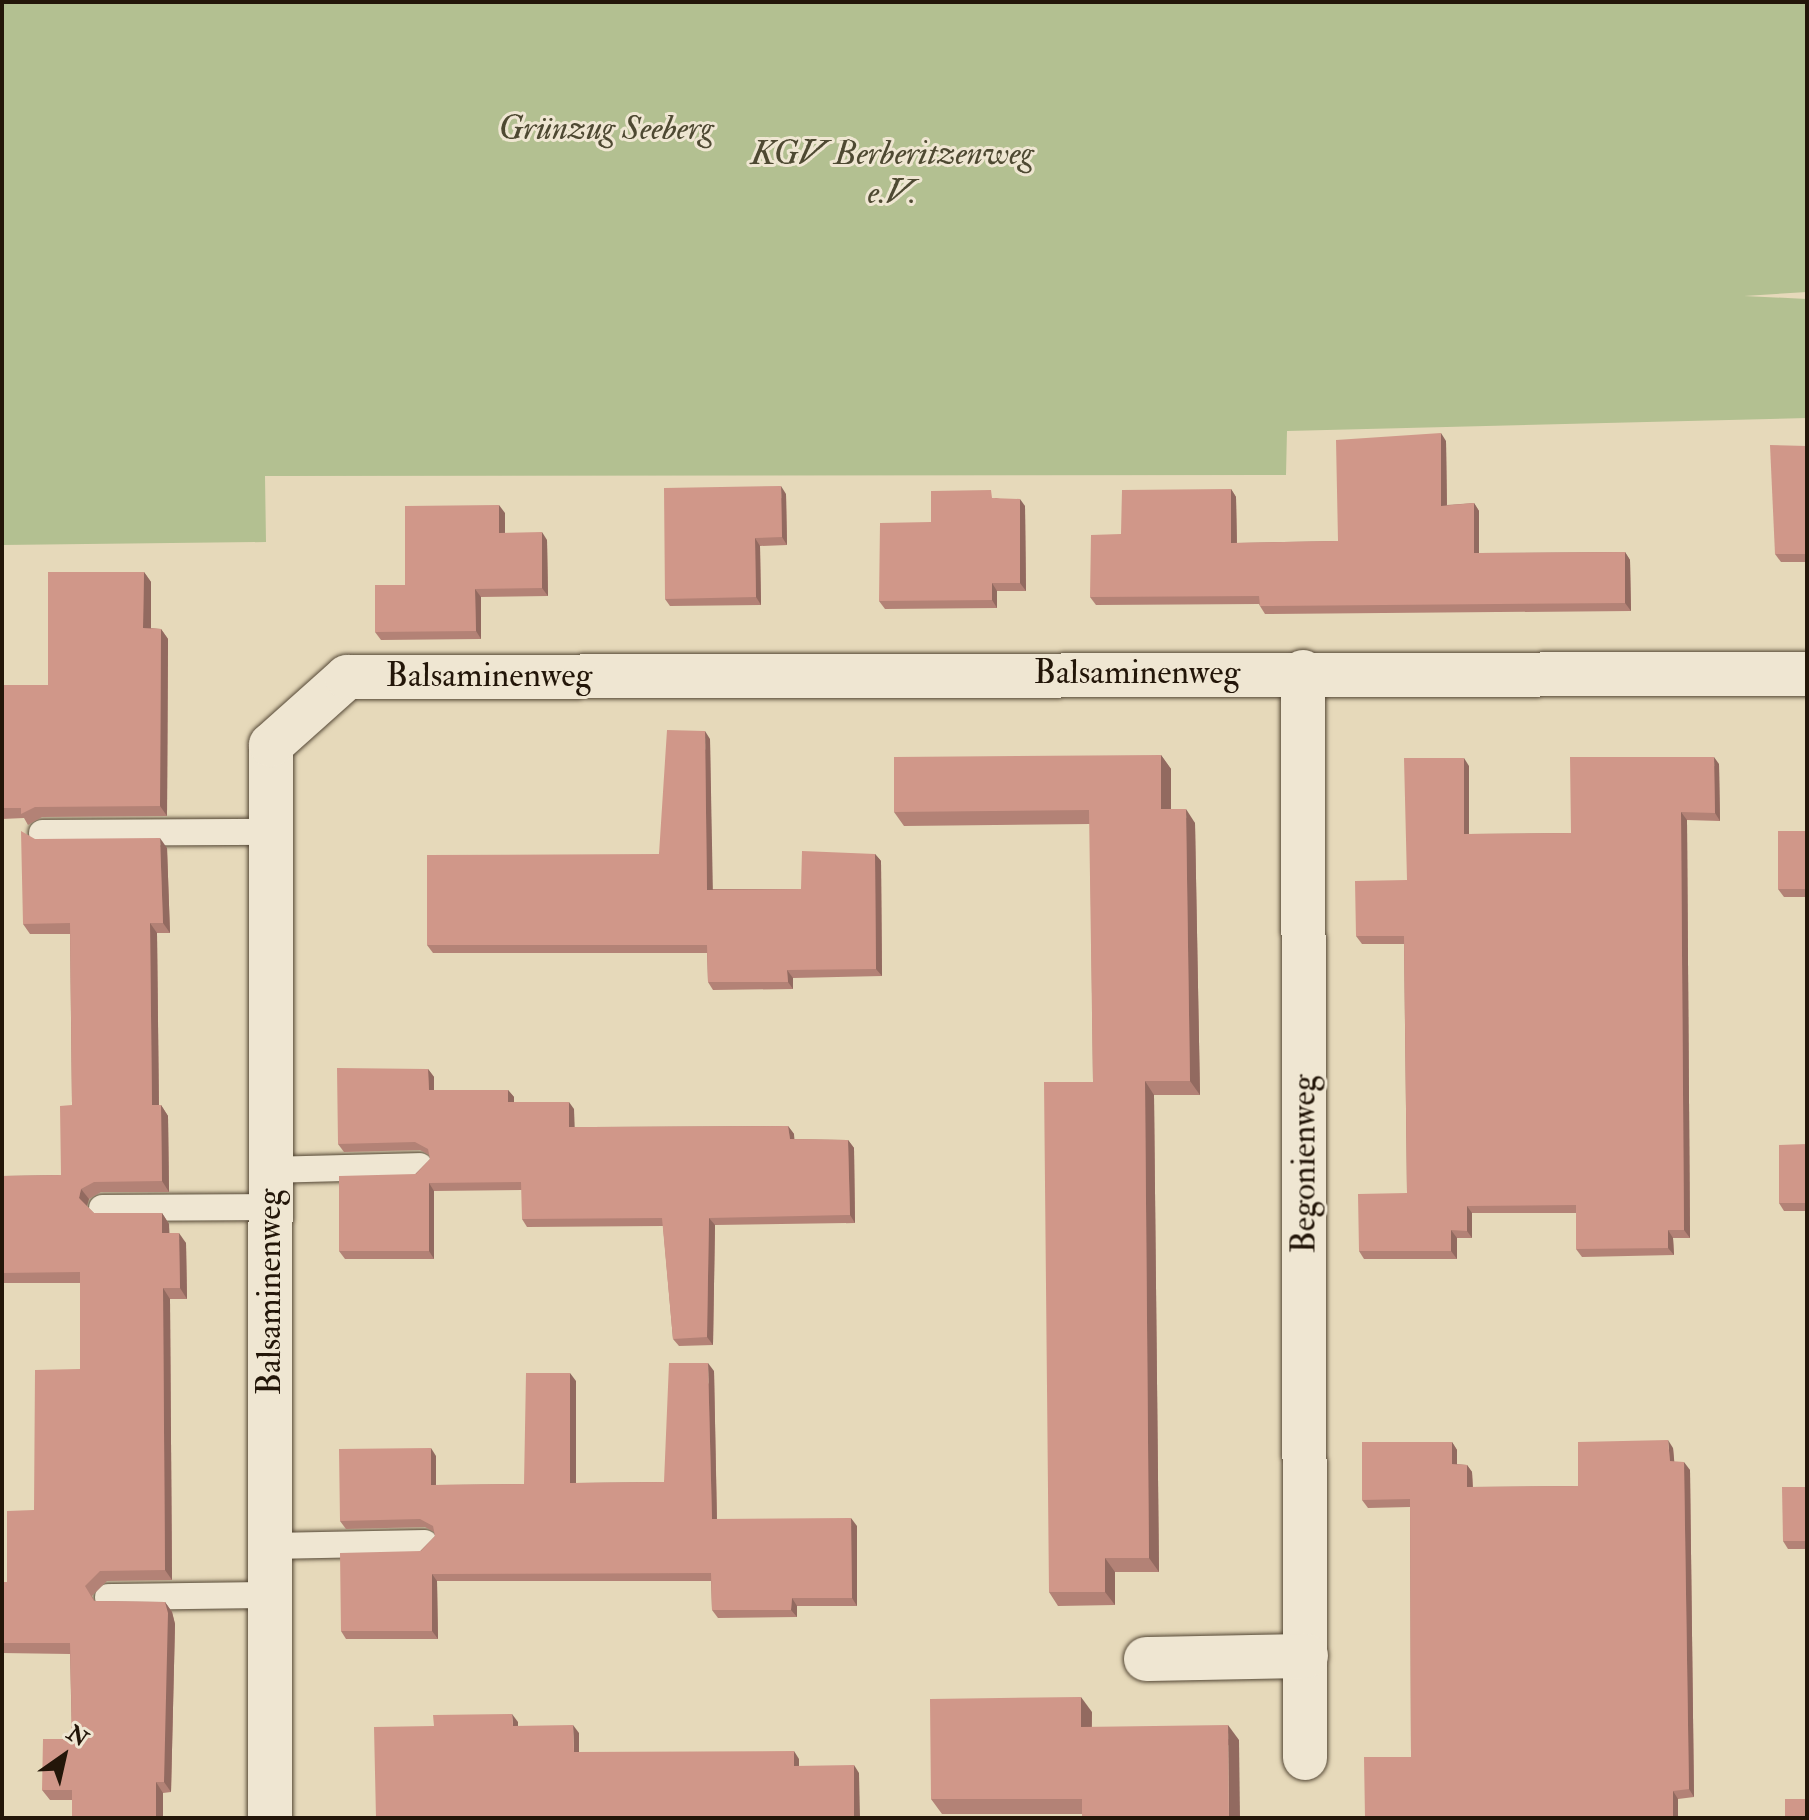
<!DOCTYPE html>
<html>
<head>
<meta charset="utf-8">
<style>
  body { margin:0 }
  #map { position:relative; width:1809px; height:1820px; overflow:hidden; background:#e6d9ba; font-family:"IM FELL Double Pica",serif }
  div>[style] { position:absolute }
  [style*='--x'] { left:calc(var(--x)*1px); top:calc(var(--y)*1px); width:calc(var(--w)*1px); rotate:calc(var(--a)*1deg) }
  .green>* { inset:0; background:#b3c091 }
  .roads { filter:drop-shadow(0 0 2px #544735) drop-shadow(0 0 2px #544735) }
  .lane>* { height:26px; margin:-13px; padding:0 13px; transform-origin:13px; border-radius:13px; background:#efe6d2 }
  .street>* { height:44px; margin:-22px; padding:0 22px; transform-origin:22px; border-radius:22px; background:#efe6d2 }
  .wall>* { inset:0; background:#b38276 }
  .shaded-wall>* { inset:0; background:#926a60 }
  .building>* { inset:0; background:#d09789 }
  span { translate:-50% -50%; white-space:nowrap; text-align:center; line-height:1.15; -webkit-text-stroke:6px #efe6d2; paint-order:stroke }
  .park-label { font-size:34px; color:#4e4932; font-style:italic }
  .street-label { font-size:34px; color:#231609 }
  .frame { position:absolute; inset:0; border:4px solid #231609; pointer-events:none }
  .north { position:absolute; left:24px; top:1716px; width:80px; height:80px; -webkit-text-stroke:6px #efe6d2; paint-order:stroke; rotate:34deg; font-size:22px; font-weight:700; line-height:32px; text-align:center; color:#231609 }
  .north::after { content:''; display:block; margin:auto; width:28px; height:36px; background:#231609; clip-path:polygon(50% 0,100% 100%,50% 72%,0 100%) }
</style>
</head>
<body>
<div id="map">
  <div class="green">
    <i style="clip-path:polygon(2px 2px,1807px 2px,1807px 292px,1744px 296px,1807px 299px,1807px 418px,1287px 431px,1286px 475px,265px 476px,266px 542px,2px 545px)"></i>
  </div>
  <div class="roads">
    <div class="lane">
      <i style="--x:42;--y:833;--w:229;--a:-0.3"></i>
      <i style="--x:270;--y:1170;--w:150;--a:-1.5"></i>
      <i style="--x:102;--y:1208;--w:168;--a:-0.3"></i>
      <i style="--x:270;--y:1546;--w:155;--a:-1.1"></i>
      <i style="--x:108;--y:1597;--w:162;--a:-0.7"></i>
    </div>
    <div class="street">
      <i style="--x:1303;--y:672;--w:1086;--a:89.89"></i>
      <i style="--x:1146;--y:1659;--w:160;--a:-1.1"></i>
      <i style="--x:270;--y:1818;--w:1073;--a:-89.95"></i>
      <i style="--x:271;--y:745;--w:102;--a:-41.8"></i>
      <i style="--x:347;--y:677;--w:1460;--a:-0.12"></i>
    </div>
  </div>
  <div class="wall">
    <i style="clip-path:polygon(1446px 441px,1447px 505px,1474px 503px,1479px 511px,1479px 553px,1625px 552px,1630px 560px,1631px 611px,1265px 614px,1260px 606px,1259px 604px,1096px 605px,1090px 597px,1121px 534px,1231px 489px,1236px 497px,1237px 543px,1338px 541px)"></i>
    <i style="clip-path:polygon(1807px 446px,1807px 562px,1781px 562px,1775px 554px)"></i>
    <i style="clip-path:polygon(786px 494px,787px 545px,760px 546px,761px 605px,670px 606px,665px 599px)"></i>
    <i style="clip-path:polygon(996px 498px,1025px 506px,1026px 591px,997px 591px,997px 608px,885px 609px,879px 601px,931px 522px)"></i>
    <i style="clip-path:polygon(505px 513px,505px 533px,547px 540px,548px 596px,481px 597px,481px 639px,381px 640px,375px 632px,405px 585px)"></i>
    <i style="clip-path:polygon(144px 572px,151px 582px,151px 628px,161px 629px,168px 639px,167px 816px,42px 817px,28px 825px,24px 818px,2px 819px,2px 685px,48px 685px)"></i>
    <i style="clip-path:polygon(710px 739px,712px 889px,801px 889px,875px 854px,881px 861px,882px 976px,793px 978px,793px 989px,713px 990px,708px 982px,707px 953px,433px 953px,427px 945px,659px 854px)"></i>
    <i style="clip-path:polygon(1161px 755px,1171px 769px,1171px 809px,1195px 823px,1200px 1095px,1154px 1095px,1159px 1572px,1115px 1572px,1115px 1605px,1058px 1606px,1049px 1592px,1093px 1082px,1090px 824px,904px 826px,894px 812px)"></i>
    <i style="clip-path:polygon(1719px 764px,1720px 821px,1687px 820px,1690px 1238px,1673px 1238px,1674px 1255px,1582px 1257px,1576px 1249px,1576px 1213px,1472px 1213px,1472px 1238px,1457px 1238px,1457px 1259px,1364px 1259px,1359px 1251px,1407px 1193px,1404px 944px,1362px 944px,1356px 936px,1407px 880px,1469px 766px,1469px 834px,1571px 833px)"></i>
    <i style="clip-path:polygon(1807px 831px,1807px 897px,1784px 897px,1778px 889px)"></i>
    <i style="clip-path:polygon(35px 839px,167px 848px,170px 933px,157px 933px,159px 1105px,161px 1105px,168px 1116px,169px 1192px,101px 1192px,89px 1199px,87px 1206px,94px 1213px,162px 1213px,169px 1224px,169px 1233px,186px 1243px,187px 1299px,170px 1299px,172px 1580px,107px 1581px,92px 1596px,95px 1601px,165px 1602px,172px 1612px,175px 1624px,171px 1792px,163px 1793px,163px 1818px,72px 1818px,72px 1800px,50px 1800px,42px 1790px,72px 1739px,70px 1654px,2px 1653px,2px 1582px,7px 1582px,34px 1510px,80px 1369px,80px 1283px,2px 1283px,2px 1176px,61px 1175px,72px 1105px,70px 934px,30px 934px,23px 924px)"></i>
    <i style="clip-path:polygon(428px 1069px,434px 1077px,434px 1090px,508px 1090px,514px 1097px,514px 1102px,574px 1109px,574px 1127px,788px 1126px,794px 1134px,794px 1139px,848px 1140px,854px 1148px,855px 1223px,715px 1225px,713px 1345px,679px 1346px,673px 1339px,663px 1226px,527px 1227px,522px 1219px,522px 1190px,434px 1191px,434px 1259px,345px 1259px,339px 1251px,430px 1159px,429px 1155px,420px 1150px,344px 1152px,338px 1144px)"></i>
    <i style="clip-path:polygon(1807px 1144px,1807px 1211px,1784px 1211px,1779px 1203px)"></i>
    <i style="clip-path:polygon(714px 1371px,717px 1519px,857px 1526px,857px 1606px,797px 1606px,797px 1617px,718px 1618px,712px 1610px,711px 1581px,437px 1581px,438px 1639px,346px 1639px,341px 1631px,435px 1536px,434px 1532px,425px 1527px,346px 1529px,340px 1521px,436px 1456px,436px 1485px,524px 1484px,576px 1381px,576px 1483px,664px 1482px)"></i>
    <i style="clip-path:polygon(1452px 1442px,1457px 1450px,1457px 1464px,1467px 1465px,1472px 1472px,1473px 1487px,1578px 1486px,1673px 1448px,1674px 1462px,1690px 1470px,1694px 1797px,1678px 1799px,1678px 1818px,1365px 1818px,1411px 1757px,1410px 1507px,1368px 1508px,1362px 1500px)"></i>
    <i style="clip-path:polygon(1807px 1487px,1807px 1549px,1788px 1549px,1783px 1541px)"></i>
    <i style="clip-path:polygon(1092px 1712px,1092px 1727px,1239px 1740px,1082px 1814px,942px 1814px,931px 1799px)"></i>
  </div>
  <div class="shaded-wall">
    <i style="clip-path:polygon(1441px 433px,1446px 441px,1447px 513px,1441px 506px)"></i>
    <i style="clip-path:polygon(781px 486px,786px 494px,787px 545px,782px 537px)"></i>
    <i style="clip-path:polygon(1231px 489px,1236px 497px,1237px 551px,1231px 543px)"></i>
    <i style="clip-path:polygon(1020px 499px,1025px 506px,1026px 591px,1020px 583px)"></i>
    <i style="clip-path:polygon(1474px 503px,1479px 511px,1479px 561px,1474px 553px)"></i>
    <i style="clip-path:polygon(499px 505px,505px 513px,505px 541px,499px 533px)"></i>
    <i style="clip-path:polygon(542px 532px,547px 540px,548px 596px,542px 588px)"></i>
    <i style="clip-path:polygon(755px 538px,760px 546px,761px 605px,756px 597px)"></i>
    <i style="clip-path:polygon(1625px 552px,1630px 560px,1631px 611px,1625px 603px)"></i>
    <i style="clip-path:polygon(144px 572px,151px 582px,151px 639px,143px 628px)"></i>
    <i style="clip-path:polygon(992px 583px,997px 591px,997px 608px,992px 600px)"></i>
    <i style="clip-path:polygon(475px 589px,481px 597px,481px 639px,476px 631px)"></i>
    <i style="clip-path:polygon(161px 629px,168px 639px,167px 816px,160px 806px)"></i>
    <i style="clip-path:polygon(705px 731px,710px 739px,713px 897px,707px 890px)"></i>
    <i style="clip-path:polygon(1161px 755px,1171px 769px,1171px 822px,1161px 809px)"></i>
    <i style="clip-path:polygon(1714px 757px,1719px 764px,1720px 821px,1715px 813px)"></i>
    <i style="clip-path:polygon(1464px 758px,1469px 766px,1469px 842px,1464px 834px)"></i>
    <i style="clip-path:polygon(1186px 809px,1195px 823px,1200px 1095px,1190px 1081px)"></i>
    <i style="clip-path:polygon(1681px 812px,1687px 820px,1690px 1238px,1684px 1230px)"></i>
    <i style="clip-path:polygon(160px 838px,167px 848px,170px 933px,163px 923px)"></i>
    <i style="clip-path:polygon(875px 854px,881px 861px,882px 976px,876px 969px)"></i>
    <i style="clip-path:polygon(150px 923px,157px 933px,159px 1116px,152px 1105px)"></i>
    <i style="clip-path:polygon(787px 970px,793px 978px,793px 989px,788px 982px)"></i>
    <i style="clip-path:polygon(428px 1069px,434px 1077px,434px 1097px,429px 1090px)"></i>
    <i style="clip-path:polygon(1145px 1081px,1154px 1095px,1159px 1572px,1149px 1558px)"></i>
    <i style="clip-path:polygon(508px 1090px,514px 1097px,514px 1110px,508px 1102px)"></i>
    <i style="clip-path:polygon(569px 1102px,574px 1109px,575px 1135px,569px 1127px)"></i>
    <i style="clip-path:polygon(161px 1105px,168px 1116px,169px 1192px,162px 1181px)"></i>
    <i style="clip-path:polygon(788px 1126px,794px 1134px,795px 1147px,790px 1139px)"></i>
    <i style="clip-path:polygon(848px 1140px,854px 1148px,855px 1223px,850px 1215px)"></i>
    <i style="clip-path:polygon(429px 1183px,434px 1191px,434px 1259px,429px 1251px)"></i>
    <i style="clip-path:polygon(81px 1189px,89px 1199px,86px 1209px,79px 1198px)"></i>
    <i style="clip-path:polygon(1467px 1206px,1472px 1213px,1472px 1238px,1467px 1231px)"></i>
    <i style="clip-path:polygon(162px 1213px,169px 1224px,170px 1244px,162px 1233px)"></i>
    <i style="clip-path:polygon(709px 1218px,715px 1225px,713px 1345px,707px 1337px)"></i>
    <i style="clip-path:polygon(1451px 1230px,1457px 1238px,1457px 1259px,1451px 1251px)"></i>
    <i style="clip-path:polygon(1668px 1230px,1673px 1238px,1674px 1255px,1668px 1248px)"></i>
    <i style="clip-path:polygon(179px 1233px,186px 1243px,187px 1299px,180px 1288px)"></i>
    <i style="clip-path:polygon(163px 1288px,170px 1299px,172px 1580px,165px 1570px)"></i>
    <i style="clip-path:polygon(708px 1363px,714px 1371px,717px 1527px,712px 1519px)"></i>
    <i style="clip-path:polygon(570px 1373px,576px 1381px,576px 1491px,570px 1483px)"></i>
    <i style="clip-path:polygon(1668px 1440px,1673px 1448px,1675px 1469px,1670px 1461px)"></i>
    <i style="clip-path:polygon(1452px 1442px,1457px 1450px,1457px 1472px,1452px 1464px)"></i>
    <i style="clip-path:polygon(431px 1448px,436px 1456px,436px 1493px,431px 1485px)"></i>
    <i style="clip-path:polygon(1684px 1462px,1690px 1470px,1694px 1797px,1689px 1789px)"></i>
    <i style="clip-path:polygon(1467px 1465px,1472px 1472px,1473px 1495px,1467px 1487px)"></i>
    <i style="clip-path:polygon(851px 1518px,857px 1526px,857px 1606px,852px 1598px)"></i>
    <i style="clip-path:polygon(1105px 1558px,1115px 1572px,1115px 1605px,1105px 1592px)"></i>
    <i style="clip-path:polygon(432px 1574px,437px 1581px,438px 1639px,432px 1631px)"></i>
    <i style="clip-path:polygon(792px 1598px,797px 1606px,797px 1617px,791px 1610px)"></i>
    <i style="clip-path:polygon(165px 1602px,172px 1612px,175px 1624px,171px 1792px,164px 1782px)"></i>
    <i style="clip-path:polygon(1081px 1697px,1092px 1712px,1091px 1742px,1081px 1727px)"></i>
    <i style="clip-path:polygon(512px 1714px,518px 1722px,518px 1733px,513px 1726px)"></i>
    <i style="clip-path:polygon(573px 1725px,579px 1733px,579px 1760px,574px 1752px)"></i>
    <i style="clip-path:polygon(1228px 1725px,1239px 1740px,1240px 1818px,1229px 1818px)"></i>
    <i style="clip-path:polygon(794px 1751px,799px 1759px,799px 1774px,794px 1766px)"></i>
    <i style="clip-path:polygon(854px 1765px,859px 1773px,860px 1818px,854px 1818px)"></i>
    <i style="clip-path:polygon(156px 1782px,163px 1793px,163px 1818px,156px 1818px)"></i>
    <i style="clip-path:polygon(1673px 1791px,1678px 1799px,1678px 1818px,1673px 1818px)"></i>
  </div>
  <div class="building">
    <i style="clip-path:polygon(1441px 433px,1441px 506px,1474px 503px,1474px 553px,1625px 552px,1625px 603px,1260px 606px,1259px 596px,1090px 597px,1091px 535px,1121px 534px,1122px 490px,1231px 489px,1231px 543px,1338px 541px,1336px 440px)"></i>
    <i style="clip-path:polygon(1770px 445px,1807px 446px,1807px 554px,1775px 554px)"></i>
    <i style="clip-path:polygon(781px 486px,782px 537px,755px 538px,756px 597px,665px 599px,664px 488px)"></i>
    <i style="clip-path:polygon(991px 490px,992px 498px,1020px 499px,1020px 583px,992px 583px,992px 600px,879px 601px,880px 523px,931px 522px,931px 491px)"></i>
    <i style="clip-path:polygon(499px 505px,499px 533px,542px 532px,542px 588px,475px 589px,476px 631px,375px 632px,375px 585px,405px 585px,405px 506px)"></i>
    <i style="clip-path:polygon(48px 572px,144px 572px,143px 628px,161px 629px,160px 806px,35px 807px,21px 814px,21px 808px,2px 808px,2px 685px,48px 685px)"></i>
    <i style="clip-path:polygon(667px 730px,705px 731px,707px 890px,801px 889px,802px 851px,875px 854px,876px 969px,787px 970px,788px 982px,708px 982px,707px 945px,427px 945px,427px 855px,659px 854px)"></i>
    <i style="clip-path:polygon(1161px 755px,1161px 809px,1186px 809px,1190px 1081px,1145px 1081px,1149px 1558px,1105px 1558px,1105px 1592px,1049px 1592px,1044px 1082px,1093px 1082px,1089px 810px,894px 812px,894px 757px)"></i>
    <i style="clip-path:polygon(1570px 757px,1714px 757px,1715px 813px,1681px 812px,1684px 1230px,1668px 1230px,1668px 1248px,1576px 1249px,1576px 1205px,1467px 1206px,1467px 1231px,1451px 1230px,1451px 1251px,1359px 1251px,1358px 1194px,1407px 1193px,1404px 936px,1356px 936px,1355px 881px,1407px 880px,1404px 758px,1464px 758px,1464px 834px,1571px 833px)"></i>
    <i style="clip-path:polygon(21px 831px,35px 839px,160px 838px,163px 923px,150px 923px,152px 1105px,161px 1105px,162px 1181px,94px 1182px,81px 1189px,79px 1198px,94px 1213px,162px 1213px,162px 1233px,179px 1233px,180px 1288px,163px 1288px,165px 1570px,100px 1571px,85px 1586px,94px 1601px,165px 1602px,168px 1613px,164px 1782px,156px 1782px,156px 1818px,72px 1818px,72px 1790px,42px 1790px,43px 1739px,72px 1739px,70px 1643px,2px 1643px,2px 1582px,7px 1582px,7px 1511px,34px 1510px,35px 1370px,80px 1369px,80px 1272px,2px 1273px,2px 1176px,61px 1175px,60px 1106px,72px 1105px,70px 923px,23px 924px)"></i>
    <i style="clip-path:polygon(1778px 831px,1807px 831px,1807px 889px,1778px 889px)"></i>
    <i style="clip-path:polygon(337px 1068px,428px 1069px,429px 1090px,508px 1090px,508px 1102px,569px 1102px,569px 1127px,788px 1126px,790px 1139px,848px 1140px,850px 1215px,709px 1218px,707px 1337px,673px 1339px,662px 1218px,522px 1219px,521px 1182px,429px 1183px,429px 1251px,339px 1251px,339px 1176px,416px 1174px,430px 1159px,428px 1149px,415px 1142px,338px 1144px)"></i>
    <i style="clip-path:polygon(1807px 1144px,1807px 1203px,1779px 1203px,1779px 1145px)"></i>
    <i style="clip-path:polygon(669px 1363px,708px 1363px,712px 1519px,851px 1518px,852px 1598px,792px 1598px,791px 1610px,712px 1610px,711px 1573px,432px 1574px,432px 1631px,341px 1631px,340px 1553px,421px 1551px,435px 1536px,433px 1526px,420px 1519px,340px 1521px,339px 1449px,431px 1448px,431px 1485px,524px 1484px,526px 1373px,570px 1373px,570px 1483px,664px 1482px)"></i>
    <i style="clip-path:polygon(1668px 1440px,1670px 1461px,1684px 1462px,1689px 1789px,1673px 1791px,1673px 1818px,1365px 1818px,1364px 1757px,1411px 1757px,1410px 1499px,1362px 1500px,1362px 1442px,1452px 1442px,1452px 1464px,1467px 1465px,1467px 1487px,1578px 1486px,1578px 1442px)"></i>
    <i style="clip-path:polygon(1782px 1487px,1807px 1487px,1807px 1541px,1783px 1541px)"></i>
    <i style="clip-path:polygon(1081px 1697px,1081px 1727px,1228px 1725px,1229px 1818px,1082px 1818px,1082px 1799px,931px 1799px,930px 1699px)"></i>
    <i style="clip-path:polygon(512px 1714px,513px 1726px,573px 1725px,574px 1752px,794px 1751px,794px 1766px,854px 1765px,854px 1818px,376px 1818px,374px 1727px,434px 1726px,433px 1715px)"></i>
    <i style="clip-path:polygon(1785px 1799px,1807px 1799px,1807px 1818px,1785px 1818px)"></i>
  </div>
  <div class="park-label">
    <span style="left:606px;top:129px">Grünzug Seeberg</span>
    <span style="left:892px;top:173px">KGV Berberitzenweg<br>e.V.</span>
  </div>
  <div class="street-label">
    <span style="left:1137px;top:673px">Balsaminenweg</span>
    <span style="left:489px;top:676px">Balsaminenweg</span>
    <span style="left:1304px;top:1164px;rotate:-90deg">Begonienweg</span>
    <span style="left:270px;top:1292px;rotate:-90deg">Balsaminenweg</span>
  </div>
  <div class="frame"></div>
  <div class="north">N</div>
</div>
</body>
</html>
